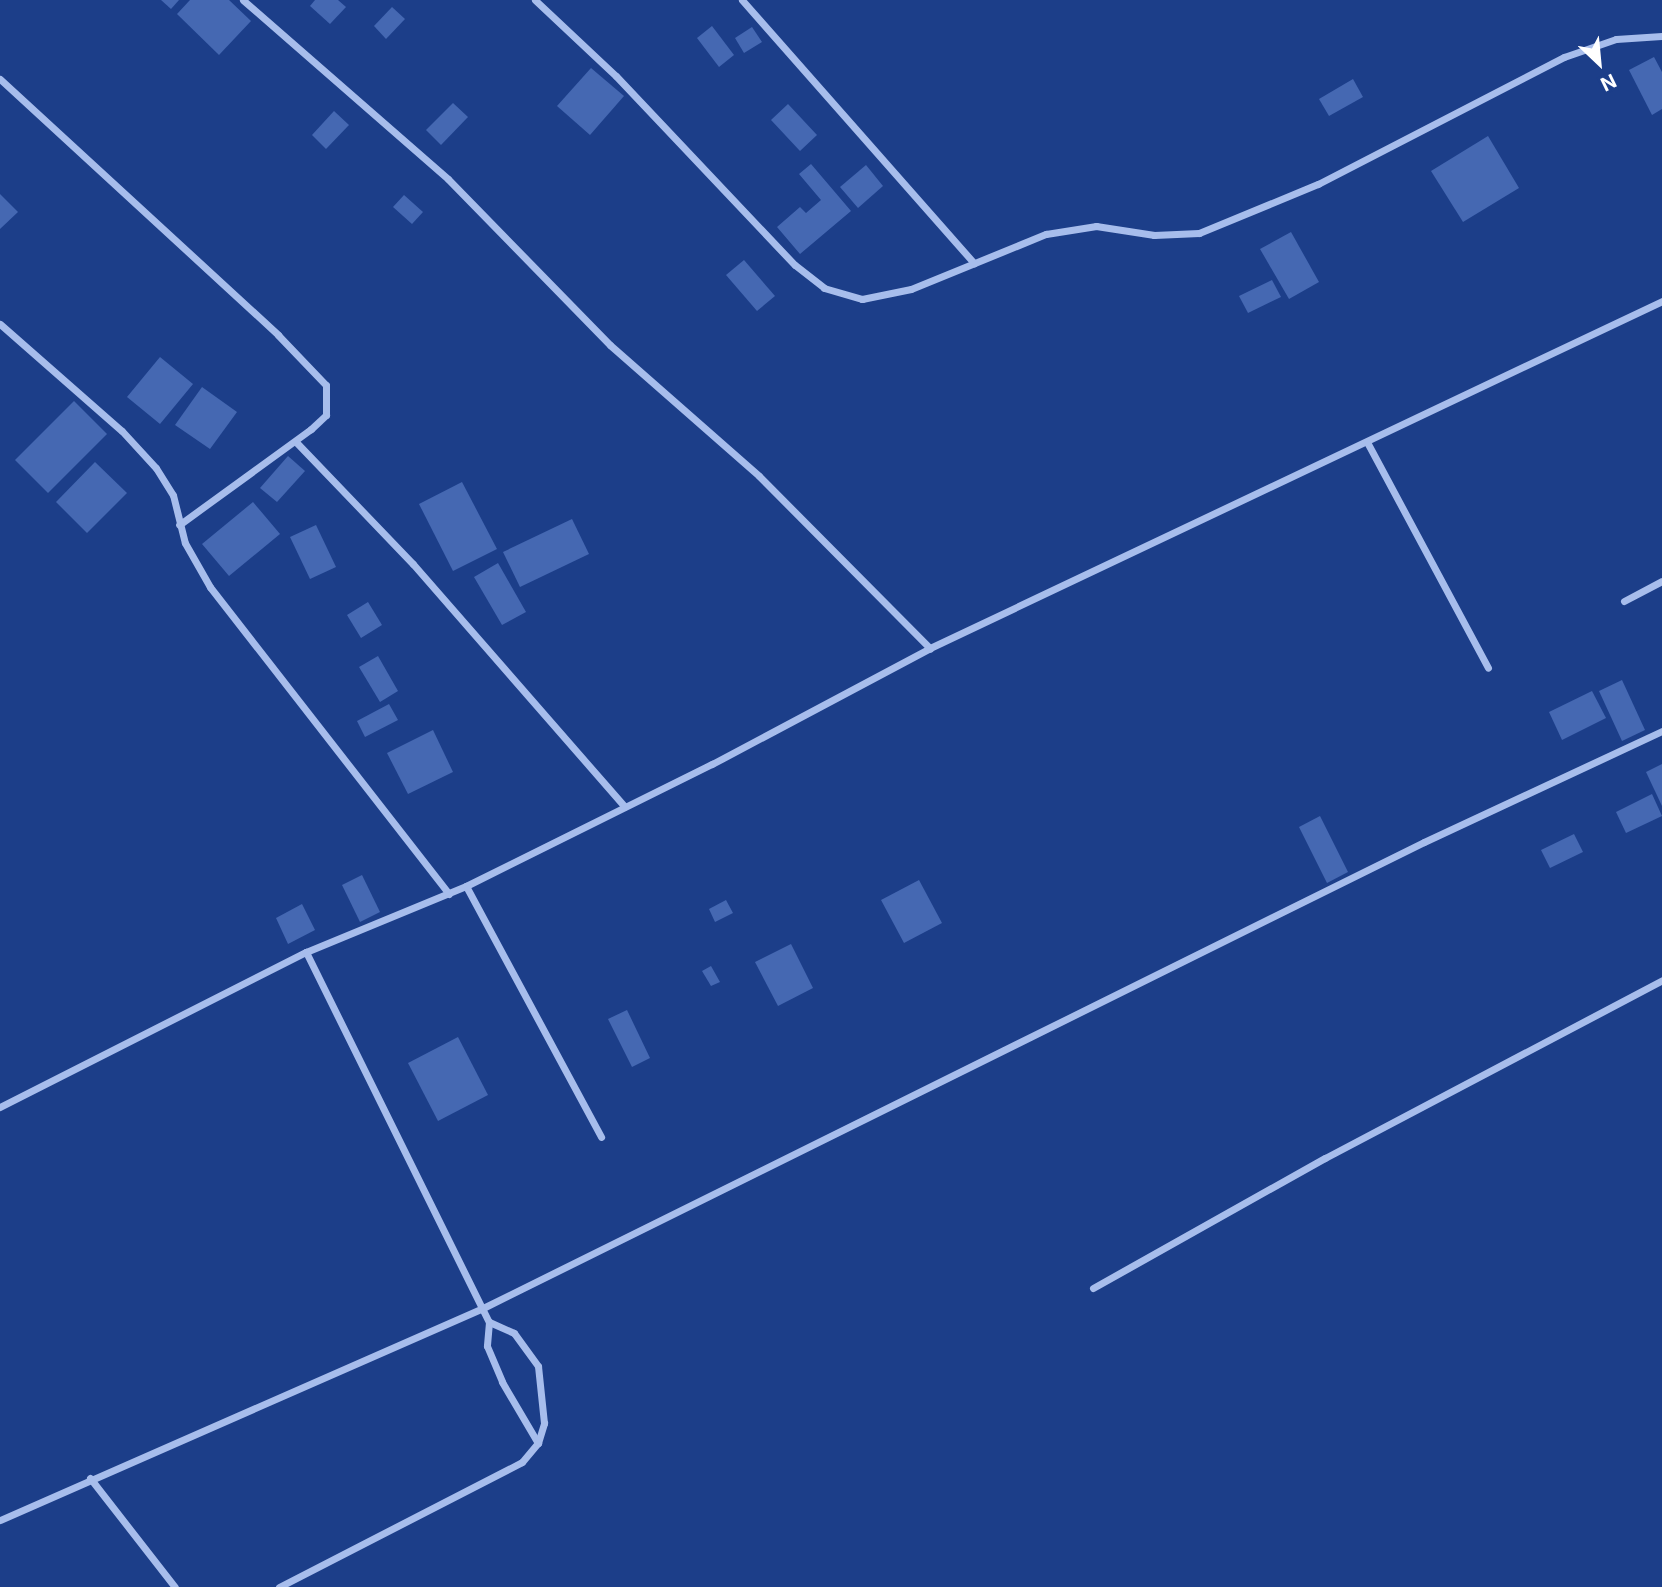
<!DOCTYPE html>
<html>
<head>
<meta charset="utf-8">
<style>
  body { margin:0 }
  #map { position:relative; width:1662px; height:1587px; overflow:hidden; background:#1c3e89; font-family:Inter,sans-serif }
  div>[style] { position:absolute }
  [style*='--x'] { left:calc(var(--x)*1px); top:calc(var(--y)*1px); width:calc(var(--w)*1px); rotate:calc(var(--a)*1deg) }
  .building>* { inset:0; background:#4568b2 }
  .minor>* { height:7px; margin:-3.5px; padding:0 3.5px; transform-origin:3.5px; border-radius:3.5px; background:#a7bdec }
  span { translate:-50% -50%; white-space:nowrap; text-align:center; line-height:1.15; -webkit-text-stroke:5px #1c3e89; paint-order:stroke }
  .north { position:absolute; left:1564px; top:28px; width:70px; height:70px; -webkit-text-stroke:5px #1c3e89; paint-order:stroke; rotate:154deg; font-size:19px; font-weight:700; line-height:28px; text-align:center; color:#fff }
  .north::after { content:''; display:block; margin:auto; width:24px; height:32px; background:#fff; clip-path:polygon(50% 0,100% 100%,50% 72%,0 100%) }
</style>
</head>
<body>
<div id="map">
  <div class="building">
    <i style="clip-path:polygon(161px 0,179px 0,171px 9px)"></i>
    <i style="clip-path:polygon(190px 0,229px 0,251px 21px,219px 55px,177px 14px)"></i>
    <i style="clip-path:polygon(315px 0,338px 0,346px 7px,330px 24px,310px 6px)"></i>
    <i style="clip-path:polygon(392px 7px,405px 19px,386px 39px,374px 26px)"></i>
    <i style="clip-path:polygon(712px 26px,734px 55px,719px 67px,697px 38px)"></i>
    <i style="clip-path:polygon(752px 27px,762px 42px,744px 53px,735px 38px)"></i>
    <i style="clip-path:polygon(1654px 57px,1662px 72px,1662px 109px,1652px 115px,1629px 70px)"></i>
    <i style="clip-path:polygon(591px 68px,624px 96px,590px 135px,557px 106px)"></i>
    <i style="clip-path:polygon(1353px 79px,1363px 97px,1329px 116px,1319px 99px)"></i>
    <i style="clip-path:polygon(453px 103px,468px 117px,441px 145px,426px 130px)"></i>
    <i style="clip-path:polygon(788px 104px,817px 135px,800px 151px,771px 120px)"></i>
    <i style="clip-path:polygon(334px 111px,349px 125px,326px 149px,312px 135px)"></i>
    <i style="clip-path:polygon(1488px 136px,1519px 188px,1463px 222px,1431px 171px)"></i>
    <i style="clip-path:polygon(811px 164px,851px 211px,800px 254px,777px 227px,800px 207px,806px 213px,821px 200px,799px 174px)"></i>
    <i style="clip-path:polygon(866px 165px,883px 186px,858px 208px,840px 187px)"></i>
    <i style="clip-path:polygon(0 194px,18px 212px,0 229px)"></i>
    <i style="clip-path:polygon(404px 195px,423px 212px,412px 224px,393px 207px)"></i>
    <i style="clip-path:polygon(1291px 232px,1319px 282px,1289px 299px,1260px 249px)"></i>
    <i style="clip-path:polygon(744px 260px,775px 296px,757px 311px,726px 275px)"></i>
    <i style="clip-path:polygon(1272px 280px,1281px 297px,1248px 313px,1239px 296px)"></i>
    <i style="clip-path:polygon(160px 357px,193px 384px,160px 424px,127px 397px)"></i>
    <i style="clip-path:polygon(202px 387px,237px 412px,210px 449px,175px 425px)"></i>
    <i style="clip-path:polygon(74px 401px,107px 434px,48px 493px,15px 460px)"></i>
    <i style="clip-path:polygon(288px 456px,305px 471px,277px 502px,260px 488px)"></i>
    <i style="clip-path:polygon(95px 462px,127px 493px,87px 533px,56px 502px)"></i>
    <i style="clip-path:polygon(462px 482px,497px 549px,453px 571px,419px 504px)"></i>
    <i style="clip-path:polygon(253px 502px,280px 534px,229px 576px,202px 544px)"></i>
    <i style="clip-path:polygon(572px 519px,589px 554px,520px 587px,503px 552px)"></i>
    <i style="clip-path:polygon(316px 525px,336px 567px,310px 579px,290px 537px)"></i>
    <i style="clip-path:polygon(498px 563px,526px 612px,502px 625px,474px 577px)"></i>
    <i style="clip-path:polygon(368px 602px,382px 625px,361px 638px,347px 615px)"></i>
    <i style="clip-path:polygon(378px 656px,398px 691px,380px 702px,359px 667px)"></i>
    <i style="clip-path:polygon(1622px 680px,1645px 730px,1622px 741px,1599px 691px)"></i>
    <i style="clip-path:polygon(1592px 691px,1606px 718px,1562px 740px,1549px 712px)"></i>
    <i style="clip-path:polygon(389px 704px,398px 720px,365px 737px,357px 721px)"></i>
    <i style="clip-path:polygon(433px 730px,453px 772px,408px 794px,387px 753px)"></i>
    <i style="clip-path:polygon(1662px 764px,1662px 806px,1646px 772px)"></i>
    <i style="clip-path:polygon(1652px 794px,1662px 816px,1626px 833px,1616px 812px)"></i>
    <i style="clip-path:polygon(1320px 816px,1348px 872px,1327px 883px,1299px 827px)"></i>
    <i style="clip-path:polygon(1574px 834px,1583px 852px,1550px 868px,1541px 850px)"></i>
    <i style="clip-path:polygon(362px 875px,380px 912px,360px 922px,342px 885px)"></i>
    <i style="clip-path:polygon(919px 880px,942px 923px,904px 943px,881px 900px)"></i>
    <i style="clip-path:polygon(726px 900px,733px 913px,715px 922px,709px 909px)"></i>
    <i style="clip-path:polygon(302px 904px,315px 930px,288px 944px,276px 918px)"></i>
    <i style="clip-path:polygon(791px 944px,813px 988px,778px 1006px,755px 962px)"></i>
    <i style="clip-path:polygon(711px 966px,720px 982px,711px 986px,702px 971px)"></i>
    <i style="clip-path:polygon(627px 1010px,650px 1058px,632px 1067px,608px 1019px)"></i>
    <i style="clip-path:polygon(458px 1037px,488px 1095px,438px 1121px,408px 1063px)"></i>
  </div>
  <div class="minor">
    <i style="--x:243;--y:0;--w:272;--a:41.1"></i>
    <i style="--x:448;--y:179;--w:232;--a:45.7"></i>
    <i style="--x:610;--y:345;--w:198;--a:41.3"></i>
    <i style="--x:759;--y:476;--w:243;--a:45.2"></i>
    <i style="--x:535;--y:0;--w:111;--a:43.2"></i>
    <i style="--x:616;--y:76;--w:260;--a:46.6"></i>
    <i style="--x:795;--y:265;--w:37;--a:38"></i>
    <i style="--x:824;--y:288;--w:40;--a:16"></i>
    <i style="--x:862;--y:299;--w:50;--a:-11.5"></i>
    <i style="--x:911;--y:289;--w:146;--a:-22.2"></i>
    <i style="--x:1046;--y:234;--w:51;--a:-9.1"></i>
    <i style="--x:1096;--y:226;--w:59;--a:8.8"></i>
    <i style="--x:1154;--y:235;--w:45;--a:-2.5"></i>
    <i style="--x:1199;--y:233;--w:129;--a:-22.4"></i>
    <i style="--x:1318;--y:184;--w:277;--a:-27.3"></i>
    <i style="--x:1564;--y:57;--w:55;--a:-19.1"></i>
    <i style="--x:1616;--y:39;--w:46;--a:-3.7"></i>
    <i style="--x:742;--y:0;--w:351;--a:48.6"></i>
    <i style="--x:0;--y:79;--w:378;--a:42.6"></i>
    <i style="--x:278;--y:335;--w:69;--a:46.2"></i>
    <i style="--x:326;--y:385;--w:30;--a:90"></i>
    <i style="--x:326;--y:415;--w:21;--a:137"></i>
    <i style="--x:311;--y:429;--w:163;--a:144"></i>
    <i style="--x:0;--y:324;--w:162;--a:41.3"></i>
    <i style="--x:122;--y:431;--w:50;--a:47.4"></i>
    <i style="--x:156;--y:468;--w:32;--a:58"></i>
    <i style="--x:173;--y:495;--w:49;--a:76"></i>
    <i style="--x:185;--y:543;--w:51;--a:60.4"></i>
    <i style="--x:210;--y:587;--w:389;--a:52.1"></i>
    <i style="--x:296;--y:442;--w:169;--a:46.2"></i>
    <i style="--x:413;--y:564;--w:322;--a:48.9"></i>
    <i style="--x:1367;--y:442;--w:256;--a:61.8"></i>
    <i style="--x:1624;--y:601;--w:43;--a:-27.8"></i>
    <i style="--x:466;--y:886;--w:285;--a:61.7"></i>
    <i style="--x:306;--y:952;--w:413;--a:63.7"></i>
    <i style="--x:489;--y:1322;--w:24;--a:95"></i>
    <i style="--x:487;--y:1346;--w:39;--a:67"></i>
    <i style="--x:502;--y:1382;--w:71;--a:59.5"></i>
    <i style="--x:0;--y:1107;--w:343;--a:-26.9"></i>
    <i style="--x:306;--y:952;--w:173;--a:-22.4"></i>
    <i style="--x:466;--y:886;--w:275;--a:-26.4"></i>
    <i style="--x:712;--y:764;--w:247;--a:-28"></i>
    <i style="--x:930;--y:648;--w:810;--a:-25.36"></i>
    <i style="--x:1093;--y:1288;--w:266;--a:-29.3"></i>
    <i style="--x:1325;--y:1158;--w:381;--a:-27.8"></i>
    <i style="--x:90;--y:1478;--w:138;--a:52.1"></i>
    <i style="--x:0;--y:1520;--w:525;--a:-23.69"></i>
    <i style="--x:481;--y:1309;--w:1052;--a:-26.35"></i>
    <i style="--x:1424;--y:842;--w:263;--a:-25"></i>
    <i style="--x:279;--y:1587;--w:273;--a:-27.2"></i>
    <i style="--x:522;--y:1462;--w:25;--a:-50"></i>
    <i style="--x:538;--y:1443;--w:21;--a:-73"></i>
    <i style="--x:544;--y:1423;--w:57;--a:-96"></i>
    <i style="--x:538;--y:1366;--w:41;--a:-126"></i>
    <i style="--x:514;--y:1333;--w:27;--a:-156"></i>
  </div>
  <div class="north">N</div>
</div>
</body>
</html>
